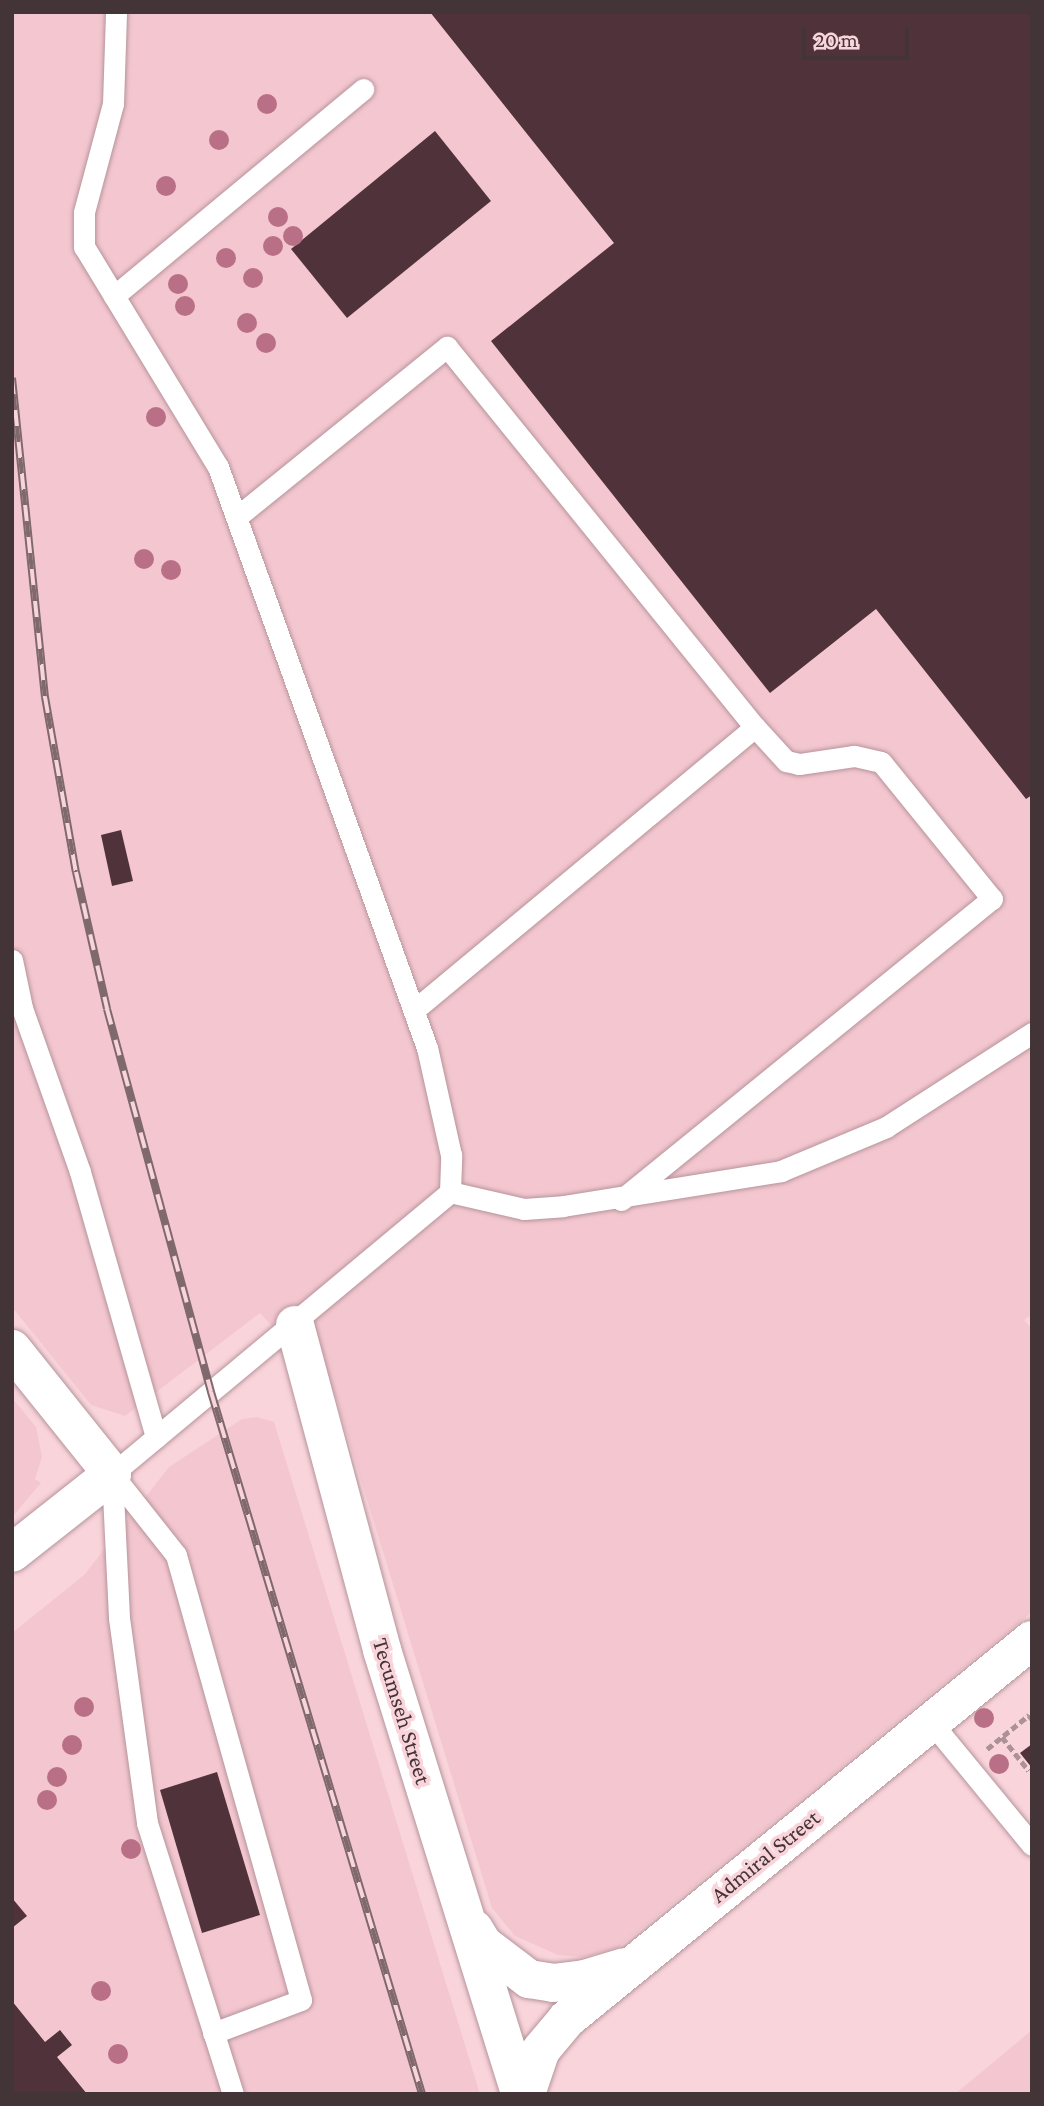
<!DOCTYPE html>
<html>
<head>
<meta charset="utf-8">
<style>
  body { margin:0 }
  #map { position:relative; width:1044px; height:2106px; overflow:hidden; background:#f9d4db; font-family:"Crimson Pro",serif }
  div>[style] { position:absolute }
  [style*='--x'] { left:calc(var(--x)*1px); top:calc(var(--y)*1px); width:calc(var(--w)*1px); rotate:calc(var(--a)*1deg) }
  .built>* { inset:0; background:#f4c7d0 }
  .building>* { inset:0; background:#50333a }
  .path>* { height:4.5px; margin-top:-2.25px; transform-origin:0; background:repeating-linear-gradient(90deg,#ac9196 0 7px,transparent 0 10.5px) }
  .roads { filter:drop-shadow(0 0 2px #b6949b) drop-shadow(0 0 2px #b6949b) }
  .service>* { height:21px; margin:-10.5px; padding:0 10.5px; transform-origin:10.5px; border-radius:10.5px; background:#fff }
  .minor>* { height:38px; margin:-19px; padding:0 19px; transform-origin:19px; border-radius:19px; background:#fff }
  .rail>* { height:8px; margin-top:-4px; transform-origin:0; background:repeating-linear-gradient(90deg,#f9d4db 0 16px,#7f696d 0 32px); box-sizing:border-box; border-block:2px solid #7f696d }
  .trees>* { width:20px; height:20px; margin:-10px; border-radius:50%; background:#b97087 }
  span { translate:-50% -50%; white-space:nowrap; text-align:center; line-height:1.15; -webkit-text-stroke:7px #f9d4db; paint-order:stroke }
  .street-label { font-size:23px; color:#433437 }
  .frame { position:absolute; inset:0; border:14px solid #433437; pointer-events:none }
  .scale { position:absolute; left:802px; top:28px; width:107px; height:32px; box-sizing:border-box; border:4px solid #433437; border-top:0; padding-left:9px; font-size:21px; line-height:24px; white-space:nowrap; color:#433437; -webkit-text-stroke:5px #f9d4db; paint-order:stroke }
</style>
</head>
<body>
<div id="map">
  <div class="built">
    <i style="clip-path:polygon(12px 12px,1032px 12px,1032px 1314px,1024px 1320px,1032px 1329px,1032px 1612px,619px 1947px,583px 1957px,558px 1955px,515px 1936px,492px 1908px,335px 1395px,260px 1313px,125px 1416px,91px 1405px,12px 1307px)"></i>
    <i style="clip-path:polygon(12px 1398px,36px 1427px,42px 1457px,35px 1479px,41px 1483px,12px 1517px)"></i>
    <i style="clip-path:polygon(257px 1417px,274px 1422px,480px 2094px,12px 2094px,12px 1633px,84px 1575px,169px 1467px,242px 1419px)"></i>
    <i style="clip-path:polygon(1032px 2030px,1032px 2094px,955px 2094px)"></i>
  </div>
  <div class="building">
    <i style="clip-path:polygon(430px 12px,1032px 12px,1032px 795px,1026px 799px,876px 609px,770px 693px,491px 341px,614px 243px)"></i>
    <i style="clip-path:polygon(435px 131px,491px 201px,347px 318px,291px 249px)"></i>
    <i style="clip-path:polygon(121px 830px,133px 881px,112px 886px,101px 835px)"></i>
    <i style="clip-path:polygon(1032px 1744px,1032px 1768px,1020px 1753px)"></i>
    <i style="clip-path:polygon(217px 1772px,260px 1915px,202px 1933px,160px 1790px)"></i>
    <i style="clip-path:polygon(12px 1898px,27px 1916px,12px 1928px)"></i>
    <i style="clip-path:polygon(12px 2001px,45px 2042px,60px 2030px,72px 2045px,57px 2057px,87px 2094px,12px 2094px)"></i>
  </div>
  <div class="path">
    <i style="--x:1002;--y:1737;--w:43;--a:51.5"></i>
    <i style="--x:987;--y:1749;--w:54;--a:-39"></i>
    <i style="--x:1029;--y:1715;--w:5;--a:53"></i>
  </div>
  <div class="roads">
    <div class="service">
      <i style="--x:114;--y:296;--w:324;--a:-39.7"></i>
      <i style="--x:238;--y:516;--w:269;--a:-39"></i>
      <i style="--x:447;--y:347;--w:489;--a:51"></i>
      <i style="--x:755;--y:727;--w:443;--a:140.3"></i>
      <i style="--x:12;--y:960;--w:49;--a:78.2"></i>
      <i style="--x:22;--y:1008;--w:174;--a:70.5"></i>
      <i style="--x:80;--y:1172;--w:276;--a:74"></i>
      <i style="--x:450;--y:1192;--w:76;--a:12.9"></i>
      <i style="--x:524;--y:1209;--w:39;--a:-4"></i>
      <i style="--x:563;--y:1206;--w:221;--a:-9.1"></i>
      <i style="--x:781;--y:1171;--w:114;--a:-22.7"></i>
      <i style="--x:886;--y:1127;--w:174;--a:-32.8"></i>
      <i style="--x:621;--y:1200;--w:478;--a:-39.1"></i>
      <i style="--x:992;--y:899;--w:176;--a:-129"></i>
      <i style="--x:881;--y:762;--w:28;--a:-167"></i>
      <i style="--x:854;--y:756;--w:56;--a:171.7"></i>
      <i style="--x:799;--y:764;--w:13;--a:-167"></i>
      <i style="--x:786;--y:761;--w:46;--a:-132.4"></i>
      <i style="--x:112;--y:1474;--w:440;--a:-39.8"></i>
      <i style="--x:450;--y:1192;--w:37;--a:-88"></i>
      <i style="--x:451;--y:1155;--w:110;--a:-102.6"></i>
      <i style="--x:427;--y:1048;--w:617;--a:-109.78"></i>
      <i style="--x:218;--y:467;--w:258;--a:-121.3"></i>
      <i style="--x:84;--y:247;--w:35;--a:-90"></i>
      <i style="--x:84;--y:212;--w:112;--a:-75"></i>
      <i style="--x:113;--y:104;--w:92;--a:-88.1"></i>
      <i style="--x:112;--y:1474;--w:103;--a:51.7"></i>
      <i style="--x:176;--y:1555;--w:462;--a:74.3"></i>
      <i style="--x:301;--y:2000;--w:94;--a:159.4"></i>
      <i style="--x:112;--y:1474;--w:144;--a:87.2"></i>
      <i style="--x:119;--y:1618;--w:207;--a:82.2"></i>
      <i style="--x:147;--y:1823;--w:284;--a:72.4"></i>
      <i style="--x:931;--y:1722;--w:159;--a:50.6"></i>
    </div>
    <div class="minor">
      <i style="--x:295;--y:1325;--w:336;--a:75"></i>
      <i style="--x:382;--y:1650;--w:465;--a:72.7"></i>
      <i style="--x:12;--y:1349;--w:160;--a:51.3"></i>
      <i style="--x:112;--y:1474;--w:127;--a:141.7"></i>
      <i style="--x:474;--y:1929;--w:17;--a:59"></i>
      <i style="--x:483;--y:1944;--w:58;--a:37.3"></i>
      <i style="--x:529;--y:1979;--w:24;--a:9"></i>
      <i style="--x:553;--y:1983;--w:32;--a:-7"></i>
      <i style="--x:585;--y:1979;--w:39;--a:-17"></i>
      <i style="--x:526;--y:2094;--w:46;--a:-71.2"></i>
      <i style="--x:541;--y:2050;--w:40;--a:-50"></i>
      <i style="--x:567;--y:2019;--w:600;--a:-39.18"></i>
    </div>
  </div>
  <div class="rail">
    <i style="--x:12;--y:378;--w:321;--a:84.1"></i>
    <i style="--x:45;--y:697;--w:178;--a:80"></i>
    <i style="--x:76;--y:872;--w:140;--a:77.2"></i>
    <i style="--x:107;--y:1009;--w:397;--a:74.8"></i>
    <i style="--x:211;--y:1392;--w:733;--a:73.27"></i>
  </div>
  <div class="trees">
    <i style="left:267px;top:104px"></i>
    <i style="left:219px;top:140px"></i>
    <i style="left:166px;top:186px"></i>
    <i style="left:278px;top:217px"></i>
    <i style="left:293px;top:236px"></i>
    <i style="left:273px;top:246px"></i>
    <i style="left:226px;top:258px"></i>
    <i style="left:253px;top:278px"></i>
    <i style="left:178px;top:284px"></i>
    <i style="left:185px;top:306px"></i>
    <i style="left:247px;top:323px"></i>
    <i style="left:266px;top:343px"></i>
    <i style="left:156px;top:417px"></i>
    <i style="left:144px;top:559px"></i>
    <i style="left:171px;top:570px"></i>
    <i style="left:84px;top:1707px"></i>
    <i style="left:984px;top:1718px"></i>
    <i style="left:72px;top:1745px"></i>
    <i style="left:999px;top:1764px"></i>
    <i style="left:57px;top:1777px"></i>
    <i style="left:47px;top:1800px"></i>
    <i style="left:131px;top:1849px"></i>
    <i style="left:101px;top:1991px"></i>
    <i style="left:118px;top:2054px"></i>
  </div>
  <div class="street-label">
    <span style="left:402px;top:1711px;rotate:73deg">Tecumseh Street</span>
    <span style="left:765px;top:1856px;rotate:-39deg">Admiral Street</span>
  </div>
  <div class="frame"></div>
  <div class="scale">20 m</div>
</div>
</body>
</html>
